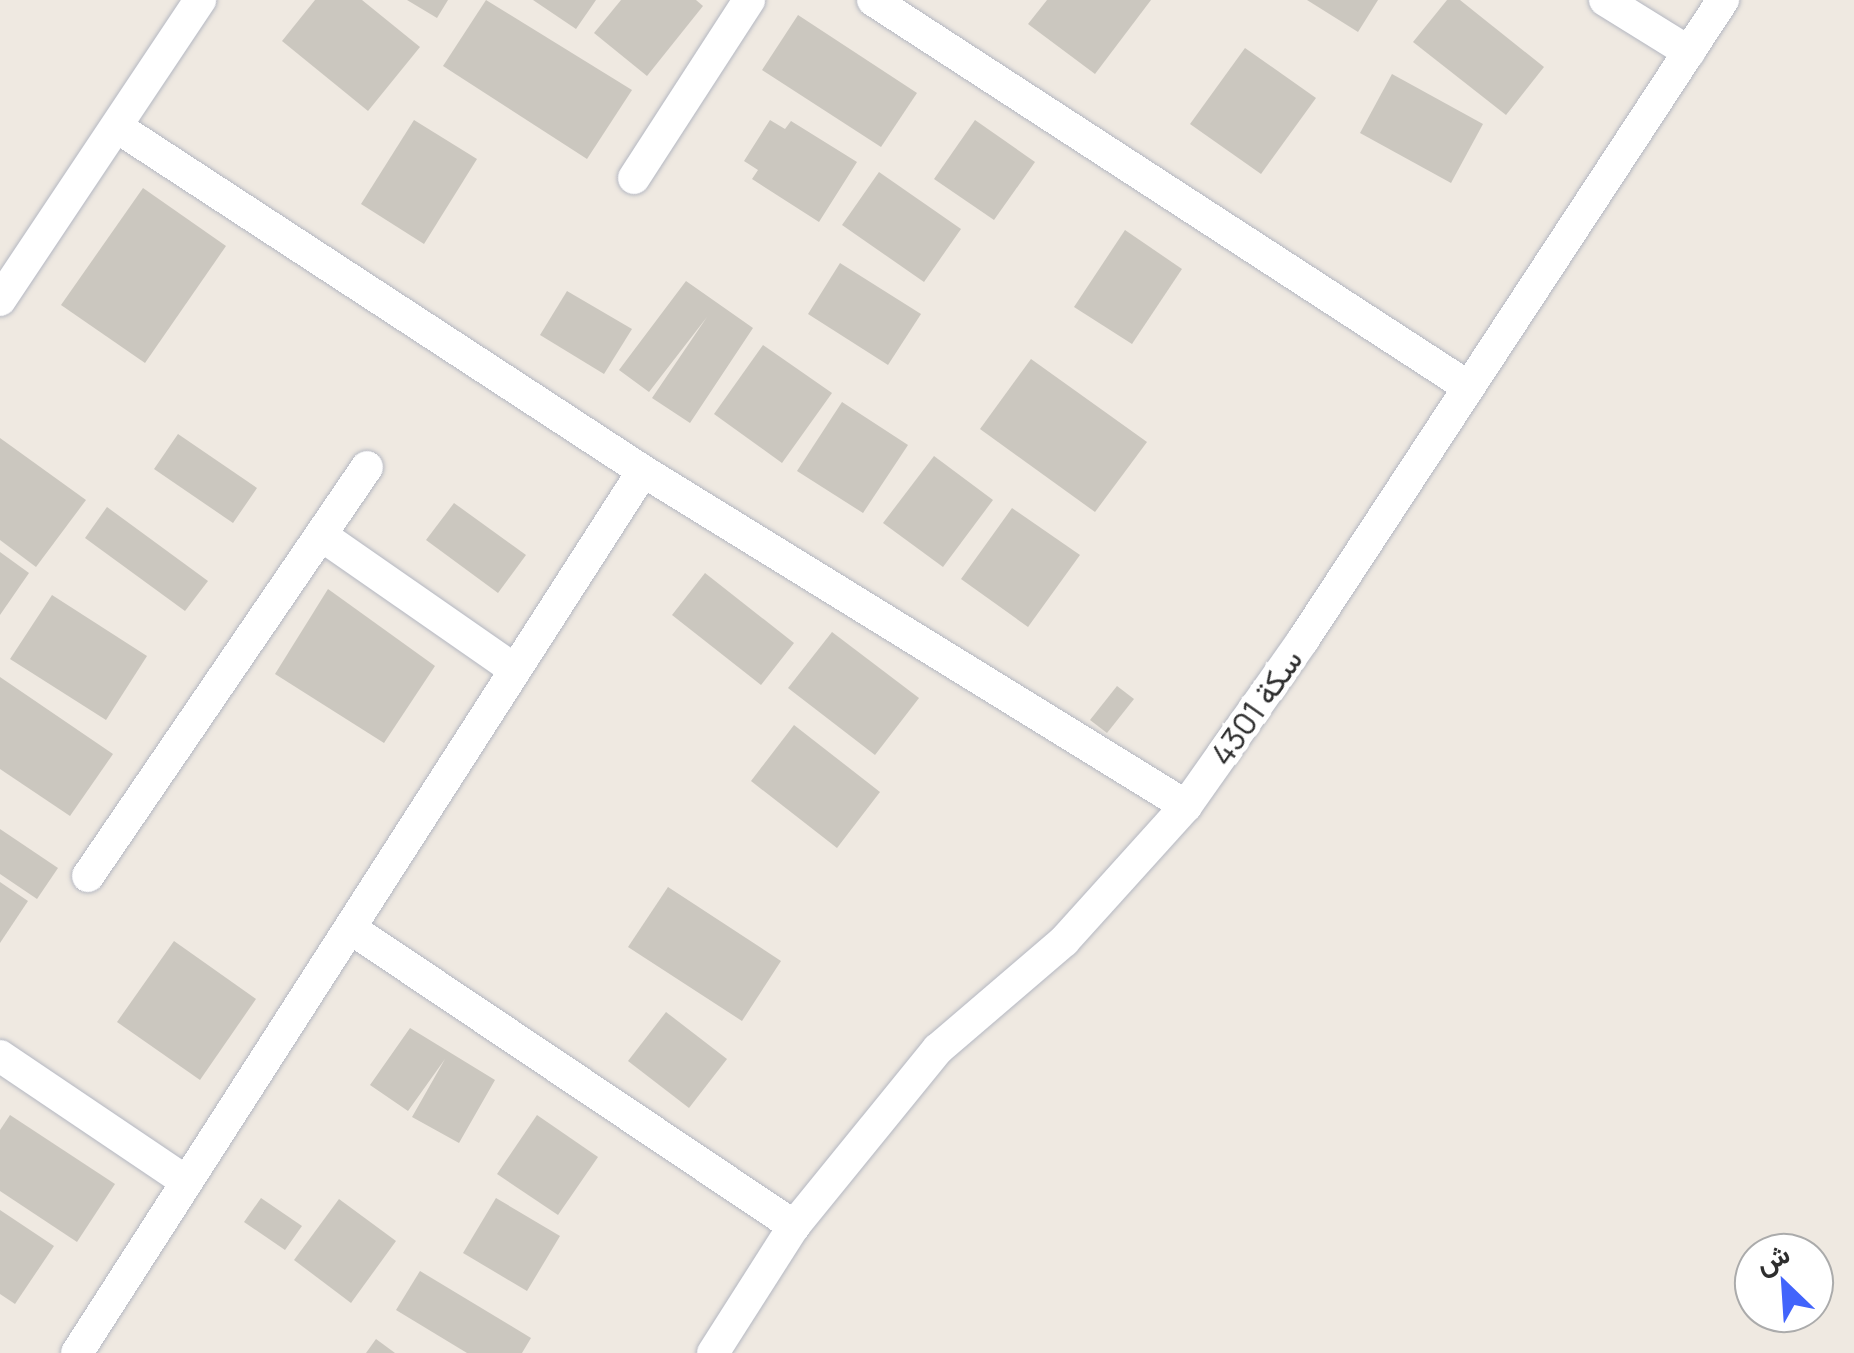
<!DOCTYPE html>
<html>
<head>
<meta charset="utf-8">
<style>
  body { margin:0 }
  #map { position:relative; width:1854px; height:1353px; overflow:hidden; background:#efe9e1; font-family:Manrope,Vazirmatn,sans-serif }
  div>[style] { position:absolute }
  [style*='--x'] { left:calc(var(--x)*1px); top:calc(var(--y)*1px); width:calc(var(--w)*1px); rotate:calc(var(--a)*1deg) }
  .building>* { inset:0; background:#cbc7bf }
  .roads { filter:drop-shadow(0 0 2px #b4b7c1) drop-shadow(0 0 2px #b4b7c1) }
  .street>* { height:32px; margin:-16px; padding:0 16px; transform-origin:16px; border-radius:16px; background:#fff }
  span { translate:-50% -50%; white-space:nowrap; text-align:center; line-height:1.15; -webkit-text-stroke:10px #fff; paint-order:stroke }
  .street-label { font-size:32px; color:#2e2e2e }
  .north { position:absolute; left:1734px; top:1233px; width:100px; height:100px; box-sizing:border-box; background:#fff; border:2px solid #ababab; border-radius:50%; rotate:335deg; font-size:28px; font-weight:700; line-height:40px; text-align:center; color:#2e2e2e }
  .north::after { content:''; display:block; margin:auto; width:35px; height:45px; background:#4264fb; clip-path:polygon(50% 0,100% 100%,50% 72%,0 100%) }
</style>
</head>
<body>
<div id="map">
  <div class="building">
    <i style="clip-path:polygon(315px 0,362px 0,420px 47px,368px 111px,282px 41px)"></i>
    <i style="clip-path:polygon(407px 0,448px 0,437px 18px)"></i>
    <i style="clip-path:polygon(486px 0,632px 90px,587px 159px,443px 66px)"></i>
    <i style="clip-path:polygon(533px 0,596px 0,576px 29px)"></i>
    <i style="clip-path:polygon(621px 0,696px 0,703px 6px,647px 76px,594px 33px)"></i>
    <i style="clip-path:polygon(1047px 0,1151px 0,1095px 74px,1028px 24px)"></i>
    <i style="clip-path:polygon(1307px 0,1378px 0,1358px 32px)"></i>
    <i style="clip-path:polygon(1447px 0,1460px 0,1544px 67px,1506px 115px,1413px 42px)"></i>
    <i style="clip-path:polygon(798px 15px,917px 93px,881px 147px,762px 70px)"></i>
    <i style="clip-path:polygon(1245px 48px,1316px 98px,1261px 174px,1190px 124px)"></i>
    <i style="clip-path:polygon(1392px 74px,1483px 124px,1451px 183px,1360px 133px)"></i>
    <i style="clip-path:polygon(414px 120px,477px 159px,424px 244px,361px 204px)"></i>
    <i style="clip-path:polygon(770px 120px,785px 129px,791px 121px,857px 162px,819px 222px,752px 179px,758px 170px,744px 161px)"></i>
    <i style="clip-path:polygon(975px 120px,1035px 162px,994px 220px,934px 179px)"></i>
    <i style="clip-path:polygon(879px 172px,961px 229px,924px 282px,842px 225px)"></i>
    <i style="clip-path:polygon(143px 188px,226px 246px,145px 363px,61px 305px)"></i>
    <i style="clip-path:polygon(1125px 230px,1182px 269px,1132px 344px,1074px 307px)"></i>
    <i style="clip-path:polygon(840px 263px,921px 314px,888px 365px,808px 314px)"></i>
    <i style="clip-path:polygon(686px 281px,753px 328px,690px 423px,652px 398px,707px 317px,649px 392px,619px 370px)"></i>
    <i style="clip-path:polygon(567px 291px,632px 329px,604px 374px,540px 335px)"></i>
    <i style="clip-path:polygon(763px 345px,832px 393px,782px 463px,714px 414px)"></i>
    <i style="clip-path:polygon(1031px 359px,1147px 442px,1095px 512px,980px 429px)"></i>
    <i style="clip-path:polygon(842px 402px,908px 445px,863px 513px,797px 471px)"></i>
    <i style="clip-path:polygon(178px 434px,257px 488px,233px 523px,154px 469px)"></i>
    <i style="clip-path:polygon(0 438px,86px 500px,36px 567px,0 540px)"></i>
    <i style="clip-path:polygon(934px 456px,993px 500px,943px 567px,883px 523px)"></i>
    <i style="clip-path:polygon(454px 503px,526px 555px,498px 593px,426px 540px)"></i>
    <i style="clip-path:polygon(107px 507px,208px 581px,185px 611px,85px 538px)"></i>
    <i style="clip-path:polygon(1012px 508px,1080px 555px,1028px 627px,961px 579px)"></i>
    <i style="clip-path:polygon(0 552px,29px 573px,0 615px)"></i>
    <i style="clip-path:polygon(705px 573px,794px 643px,761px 685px,672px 615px)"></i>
    <i style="clip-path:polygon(328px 589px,435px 666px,384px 743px,275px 674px)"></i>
    <i style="clip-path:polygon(52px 595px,147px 656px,106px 720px,10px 659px)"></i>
    <i style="clip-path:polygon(832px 632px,919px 698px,875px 755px,788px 688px)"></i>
    <i style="clip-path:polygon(0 677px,113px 754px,70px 816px,0 769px)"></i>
    <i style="clip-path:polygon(1117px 686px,1134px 699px,1107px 733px,1090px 720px)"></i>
    <i style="clip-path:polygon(794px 725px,880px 792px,837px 848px,751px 781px)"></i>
    <i style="clip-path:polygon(0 829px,58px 868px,37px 899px,0 874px)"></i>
    <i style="clip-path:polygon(0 882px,28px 901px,0 943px)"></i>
    <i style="clip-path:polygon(668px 887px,781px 961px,742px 1021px,628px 947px)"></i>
    <i style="clip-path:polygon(174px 941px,256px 999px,200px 1080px,117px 1022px)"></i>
    <i style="clip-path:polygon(666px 1012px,727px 1059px,689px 1108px,628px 1061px)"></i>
    <i style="clip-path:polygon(410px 1028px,495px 1080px,459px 1143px,412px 1117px,445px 1059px,408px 1111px,370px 1085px)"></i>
    <i style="clip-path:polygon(10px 1115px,115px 1184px,77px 1242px,0 1191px,0 1130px)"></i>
    <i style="clip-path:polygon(537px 1115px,598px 1157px,558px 1215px,497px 1174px)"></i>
    <i style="clip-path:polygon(261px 1198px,302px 1226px,285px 1250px,244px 1222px)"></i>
    <i style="clip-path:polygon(496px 1198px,560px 1236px,527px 1291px,463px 1253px)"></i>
    <i style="clip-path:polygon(339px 1199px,396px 1241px,351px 1303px,294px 1260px)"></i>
    <i style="clip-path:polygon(0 1210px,54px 1246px,15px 1304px,0 1294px)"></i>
    <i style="clip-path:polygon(420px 1271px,531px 1338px,522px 1353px,467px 1353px,396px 1310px)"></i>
    <i style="clip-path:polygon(376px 1339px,395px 1353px,366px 1353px)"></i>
  </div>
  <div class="roads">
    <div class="street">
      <i style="--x:873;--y:0;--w:708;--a:33.02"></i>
      <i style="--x:1605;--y:0;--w:99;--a:31.8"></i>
      <i style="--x:117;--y:127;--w:628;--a:33.18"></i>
      <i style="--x:643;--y:471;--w:638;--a:31.67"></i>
      <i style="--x:634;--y:178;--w:212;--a:-57.1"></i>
      <i style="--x:0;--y:300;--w:361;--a:-56.3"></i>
      <i style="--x:321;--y:535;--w:236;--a:34.8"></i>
      <i style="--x:88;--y:876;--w:495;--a:-55.7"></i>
      <i style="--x:350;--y:928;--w:535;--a:33.87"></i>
      <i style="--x:0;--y:1056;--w:225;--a:34"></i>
      <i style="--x:77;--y:1353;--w:1048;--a:-57.31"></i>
      <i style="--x:713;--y:1353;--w:151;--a:-57.5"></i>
      <i style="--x:794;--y:1226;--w:228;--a:-50.9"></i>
      <i style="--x:938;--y:1049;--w:166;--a:-40.6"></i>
      <i style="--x:1064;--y:941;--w:182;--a:-47.9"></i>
      <i style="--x:1186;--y:806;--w:203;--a:-54.8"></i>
      <i style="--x:1303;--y:640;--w:766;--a:-56.73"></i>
    </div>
  </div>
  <div class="street-label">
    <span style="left:1256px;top:707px;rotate:-55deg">سكة 4301</span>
  </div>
  <div class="north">ش</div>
</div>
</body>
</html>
